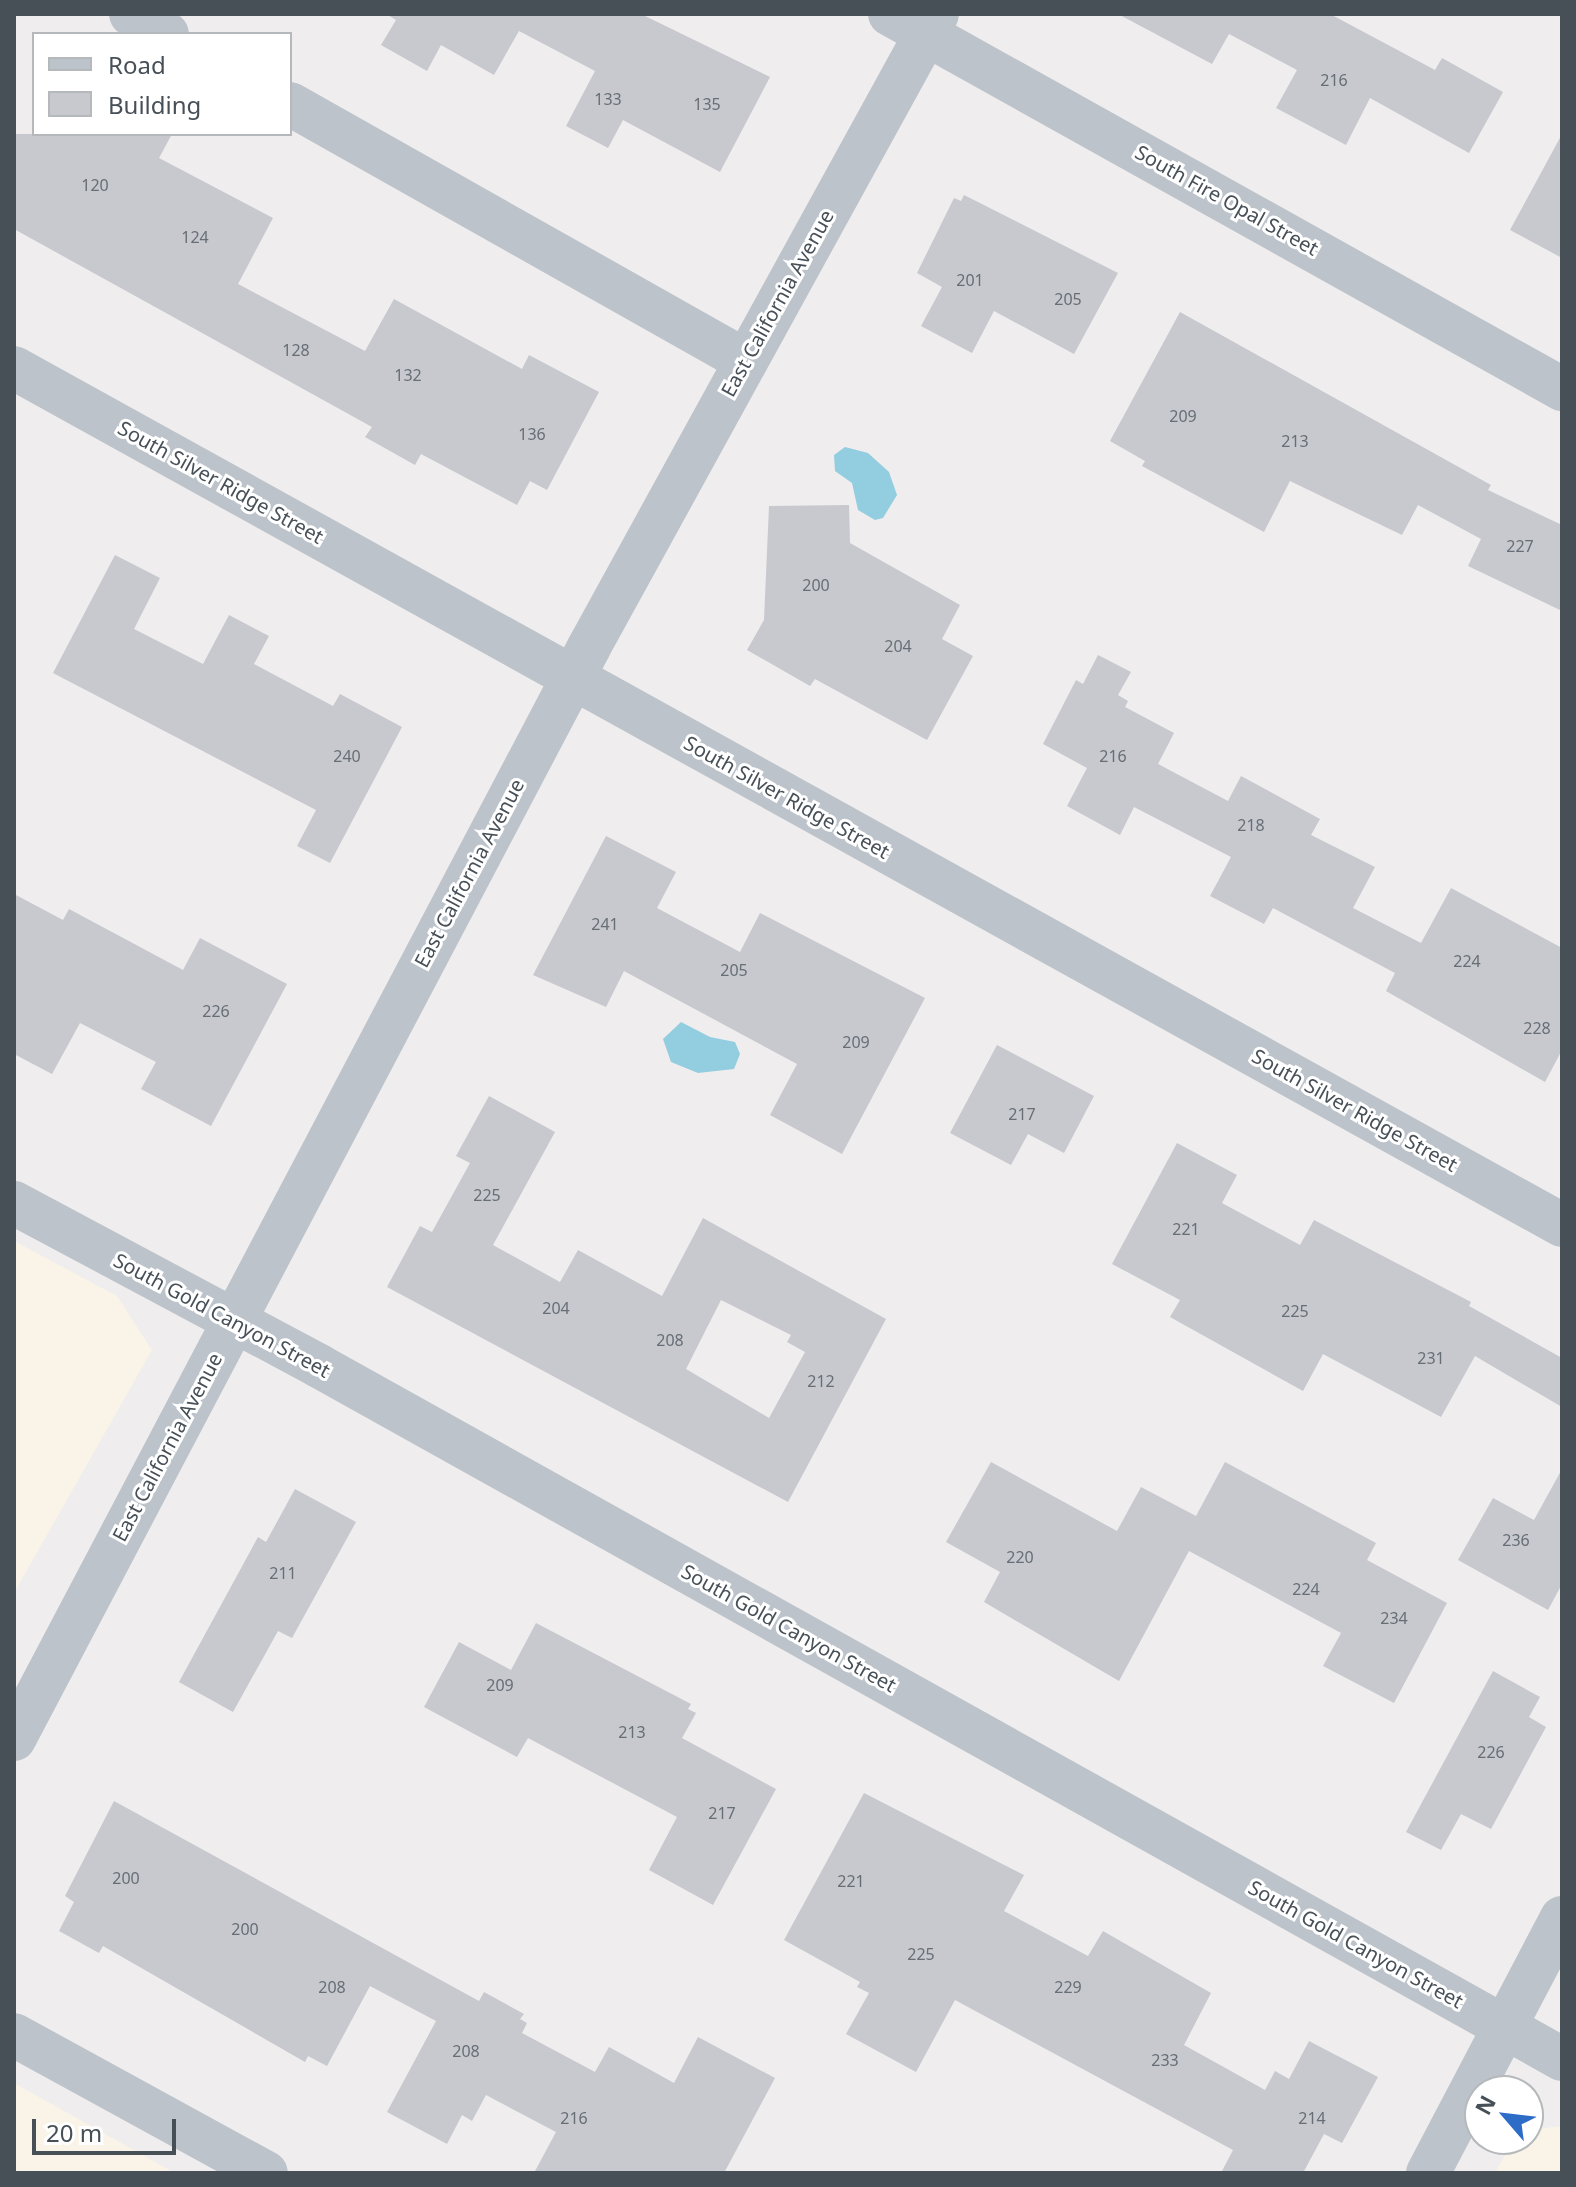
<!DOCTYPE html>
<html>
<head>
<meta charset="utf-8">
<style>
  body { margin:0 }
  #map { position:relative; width:1576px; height:2187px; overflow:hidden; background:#efeded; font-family:"Noto Sans",sans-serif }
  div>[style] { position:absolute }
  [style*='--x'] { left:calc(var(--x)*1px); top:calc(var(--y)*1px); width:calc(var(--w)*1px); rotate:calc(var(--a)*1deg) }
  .commercial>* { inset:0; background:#f9f4e7 }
  .water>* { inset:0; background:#92cde0 }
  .building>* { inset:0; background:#c7c9cf }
  .minor>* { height:44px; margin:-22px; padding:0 22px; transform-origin:22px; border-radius:22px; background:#bcc3ca }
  span { translate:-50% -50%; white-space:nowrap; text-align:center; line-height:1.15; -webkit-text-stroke:6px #fff; paint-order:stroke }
  .number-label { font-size:16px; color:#676e75 }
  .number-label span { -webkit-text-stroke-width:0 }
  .street-label { font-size:20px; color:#474f57 }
  .frame { position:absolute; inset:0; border:16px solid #474f57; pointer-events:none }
  .legend { position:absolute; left:32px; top:32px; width:260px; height:104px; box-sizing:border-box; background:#fff; border:2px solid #b5b9bc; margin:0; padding:10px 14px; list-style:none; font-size:24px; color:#474f57 }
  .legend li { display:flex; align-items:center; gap:16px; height:40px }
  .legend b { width:40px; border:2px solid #b5b9bc }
  .north { position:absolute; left:1464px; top:2075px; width:80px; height:80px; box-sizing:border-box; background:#fff; border:2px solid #b5b9bc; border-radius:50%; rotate:298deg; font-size:22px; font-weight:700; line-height:32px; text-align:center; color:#474f57 }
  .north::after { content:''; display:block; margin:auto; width:28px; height:36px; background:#2e6dc7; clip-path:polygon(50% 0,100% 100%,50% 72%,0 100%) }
  .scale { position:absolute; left:32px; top:2119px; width:144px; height:36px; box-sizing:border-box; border:4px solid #474f57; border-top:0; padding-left:10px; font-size:24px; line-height:28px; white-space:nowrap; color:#474f57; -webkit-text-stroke:6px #fff; paint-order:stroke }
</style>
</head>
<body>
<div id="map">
  <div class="commercial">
    <i style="clip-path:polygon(14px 1241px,117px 1296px,152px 1350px,14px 1593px)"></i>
    <i style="clip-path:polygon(14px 2083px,175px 2173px,14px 2173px)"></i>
    <i style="clip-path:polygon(1562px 2126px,1562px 2173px,1495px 2173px,1514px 2139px,1528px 2139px,1528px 2130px)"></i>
  </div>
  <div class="water">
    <i style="clip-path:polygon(845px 447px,868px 453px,889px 472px,897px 495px,883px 518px,875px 520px,858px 510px,852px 483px,835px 471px,834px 455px)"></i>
    <i style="clip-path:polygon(681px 1022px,710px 1037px,735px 1042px,740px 1054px,734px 1069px,698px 1073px,671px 1062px,663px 1039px)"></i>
  </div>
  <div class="building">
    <i style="clip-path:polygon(386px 14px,641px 14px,770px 77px,720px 172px,623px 120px,608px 148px,566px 126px,595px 71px,519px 31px,494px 75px,441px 45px,427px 71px,381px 45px,396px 20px)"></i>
    <i style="clip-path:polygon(1118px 14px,1330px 14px,1435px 70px,1442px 58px,1503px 92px,1469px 153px,1370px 98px,1346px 145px,1276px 108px,1297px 70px,1229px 34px,1212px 64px)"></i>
    <i style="clip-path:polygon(14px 134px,172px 134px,159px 158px,273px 218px,238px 284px,365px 351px,394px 299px,522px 369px,529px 355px,599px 392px,547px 490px,530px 481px,517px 505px,421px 454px,415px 465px,365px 437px,372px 427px,14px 229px)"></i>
    <i style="clip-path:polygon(1562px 134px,1562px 258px,1510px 230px)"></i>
    <i style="clip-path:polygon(964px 195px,1118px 273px,1074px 354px,994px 311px,972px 353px,921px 326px,942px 287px,917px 273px,954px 198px,961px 201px)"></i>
    <i style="clip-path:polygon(1180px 312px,1491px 485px,1488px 490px,1562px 525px,1562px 611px,1468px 566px,1481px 539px,1418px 505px,1402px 535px,1290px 481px,1264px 532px,1142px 466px,1145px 461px,1110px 441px)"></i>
    <i style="clip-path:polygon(849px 505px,850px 543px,960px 605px,942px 639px,973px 656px,927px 740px,815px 679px,810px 686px,747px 650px,764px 620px,769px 506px)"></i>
    <i style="clip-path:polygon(115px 555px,160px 578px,134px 629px,203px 664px,229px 615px,269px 636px,254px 664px,333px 706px,340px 694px,402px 727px,330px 863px,297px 846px,316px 810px,53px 673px)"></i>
    <i style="clip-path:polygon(1098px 655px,1131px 672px,1118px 695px,1128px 701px,1125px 707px,1174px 733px,1158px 764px,1228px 801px,1241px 776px,1320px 819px,1311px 835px,1375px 867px,1353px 908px,1421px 943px,1451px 888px,1562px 948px,1562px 1050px,1545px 1082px,1386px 991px,1395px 973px,1273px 908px,1264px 924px,1210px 896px,1231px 857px,1134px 807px,1120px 835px,1067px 806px,1087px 768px,1043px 744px,1076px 680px,1083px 684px)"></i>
    <i style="clip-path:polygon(606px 836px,676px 872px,657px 908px,740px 952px,760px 913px,925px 998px,842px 1154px,770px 1115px,797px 1064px,624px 971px,606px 1007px,533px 975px)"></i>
    <i style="clip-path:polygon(14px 894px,63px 920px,69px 909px,183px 970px,200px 938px,287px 984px,211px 1126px,141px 1089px,156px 1062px,80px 1023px,52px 1074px,14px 1054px)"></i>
    <i style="clip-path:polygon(997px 1045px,1094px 1096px,1064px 1153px,1028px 1134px,1011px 1165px,950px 1133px)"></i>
    <i style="clip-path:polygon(evenodd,489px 1096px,555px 1132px,493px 1245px,560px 1282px,578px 1250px,662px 1296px,703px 1218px,886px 1319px,788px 1502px,387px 1287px,420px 1226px,432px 1232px,470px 1163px,456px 1156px,489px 1096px,721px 1300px,791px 1335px,787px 1342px,805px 1352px,769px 1418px,686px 1369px,721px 1300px)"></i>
    <i style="clip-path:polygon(1177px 1143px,1237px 1175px,1222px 1203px,1300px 1245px,1314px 1220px,1471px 1302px,1469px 1306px,1562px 1358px,1562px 1407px,1475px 1356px,1441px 1417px,1323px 1354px,1303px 1391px,1170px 1317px,1180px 1300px,1112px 1264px)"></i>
    <i style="clip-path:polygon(991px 1462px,1117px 1531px,1141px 1487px,1196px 1516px,1225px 1462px,1376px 1543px,1367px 1560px,1447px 1603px,1394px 1703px,1323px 1666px,1341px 1633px,1189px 1551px,1119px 1681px,984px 1602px,1000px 1572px,946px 1542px)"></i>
    <i style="clip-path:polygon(1562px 1469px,1562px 1584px,1548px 1610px,1458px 1560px,1493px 1498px,1534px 1520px)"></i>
    <i style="clip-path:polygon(295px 1489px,356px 1522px,292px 1638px,278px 1631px,233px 1712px,179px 1682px,258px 1537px,266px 1542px)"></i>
    <i style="clip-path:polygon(536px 1623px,691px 1704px,688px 1709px,696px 1713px,682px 1738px,776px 1789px,713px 1905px,649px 1870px,677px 1817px,528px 1738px,517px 1757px,424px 1707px,459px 1642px,511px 1670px)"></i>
    <i style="clip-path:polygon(1493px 1671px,1540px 1697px,1529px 1717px,1546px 1727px,1491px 1829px,1461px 1814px,1441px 1850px,1406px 1832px)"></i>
    <i style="clip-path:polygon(864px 1793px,1024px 1875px,1004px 1911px,1088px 1956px,1103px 1931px,1211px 1993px,1184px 2045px,1265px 2090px,1275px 2071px,1289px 2079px,1309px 2041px,1378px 2077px,1342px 2143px,1324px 2134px,1303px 2173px,1221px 2173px,1233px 2150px,955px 2000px,916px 2072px,846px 2034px,869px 1993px,857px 1987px,860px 1982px,784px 1940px)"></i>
    <i style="clip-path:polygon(114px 1801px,479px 2001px,484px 1992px,524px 2014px,520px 2019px,527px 2023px,522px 2033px,595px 2072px,609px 2047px,674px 2083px,698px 2037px,775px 2078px,724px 2173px,534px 2173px,556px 2132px,486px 2095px,472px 2121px,462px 2115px,447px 2144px,387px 2112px,436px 2021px,370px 1986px,327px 2066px,308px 2056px,305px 2062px,103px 1946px,99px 1953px,59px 1931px,74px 1902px,65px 1896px)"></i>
  </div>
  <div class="minor">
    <i style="--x:131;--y:14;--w:41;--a:29.1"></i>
    <i style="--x:890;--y:14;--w:770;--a:29.16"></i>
    <i style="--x:290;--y:104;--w:523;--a:29.41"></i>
    <i style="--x:14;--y:368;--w:1769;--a:28.97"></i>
    <i style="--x:14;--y:1203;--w:346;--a:28.1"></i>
    <i style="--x:319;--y:1366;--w:1423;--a:29.14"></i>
    <i style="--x:14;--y:1739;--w:1234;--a:-62.23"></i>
    <i style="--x:589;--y:647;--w:722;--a:-61.2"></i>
    <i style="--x:14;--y:2035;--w:287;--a:28.7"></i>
    <i style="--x:1428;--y:2173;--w:288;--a:-62.3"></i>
  </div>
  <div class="number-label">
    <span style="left:1334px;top:80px">216</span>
    <span style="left:608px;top:99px">133</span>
    <span style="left:707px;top:104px">135</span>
    <span style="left:95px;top:185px">120</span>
    <span style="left:195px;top:237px">124</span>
    <span style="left:970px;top:280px">201</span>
    <span style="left:1068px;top:299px">205</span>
    <span style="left:296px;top:350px">128</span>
    <span style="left:408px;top:375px">132</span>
    <span style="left:1183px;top:416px">209</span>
    <span style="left:532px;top:434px">136</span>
    <span style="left:1295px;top:441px">213</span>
    <span style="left:1520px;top:546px">227</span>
    <span style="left:816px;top:585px">200</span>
    <span style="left:898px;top:646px">204</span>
    <span style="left:347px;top:756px">240</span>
    <span style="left:1113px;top:756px">216</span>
    <span style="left:1251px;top:825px">218</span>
    <span style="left:605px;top:924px">241</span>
    <span style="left:1467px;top:961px">224</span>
    <span style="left:734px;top:970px">205</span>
    <span style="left:216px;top:1011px">226</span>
    <span style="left:1537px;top:1028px">228</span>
    <span style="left:856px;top:1042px">209</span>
    <span style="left:1022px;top:1114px">217</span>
    <span style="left:487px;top:1195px">225</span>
    <span style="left:1186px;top:1229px">221</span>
    <span style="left:556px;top:1308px">204</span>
    <span style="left:1295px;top:1311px">225</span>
    <span style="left:670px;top:1340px">208</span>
    <span style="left:1431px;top:1358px">231</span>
    <span style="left:821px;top:1381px">212</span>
    <span style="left:1516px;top:1540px">236</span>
    <span style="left:1020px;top:1557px">220</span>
    <span style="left:283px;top:1573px">211</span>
    <span style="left:1306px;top:1589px">224</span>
    <span style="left:1394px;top:1618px">234</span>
    <span style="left:500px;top:1685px">209</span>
    <span style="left:632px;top:1732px">213</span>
    <span style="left:1491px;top:1752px">226</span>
    <span style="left:722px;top:1813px">217</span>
    <span style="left:126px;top:1878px">200</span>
    <span style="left:851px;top:1881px">221</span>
    <span style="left:245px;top:1929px">200</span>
    <span style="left:921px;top:1954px">225</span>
    <span style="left:332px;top:1987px">208</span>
    <span style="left:1068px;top:1987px">229</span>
    <span style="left:466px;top:2051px">208</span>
    <span style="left:1165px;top:2060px">233</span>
    <span style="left:574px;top:2118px">216</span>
    <span style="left:1312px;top:2118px">214</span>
  </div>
  <div class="street-label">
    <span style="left:1227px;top:200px;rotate:29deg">South Fire Opal Street</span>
    <span style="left:777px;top:303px;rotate:-61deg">East California Avenue</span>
    <span style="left:221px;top:482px;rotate:29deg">South Silver Ridge Street</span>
    <span style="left:787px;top:797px;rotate:29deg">South Silver Ridge Street</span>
    <span style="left:469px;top:873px;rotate:-62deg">East California Avenue</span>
    <span style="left:1355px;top:1110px;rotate:29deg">South Silver Ridge Street</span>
    <span style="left:222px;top:1315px;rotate:28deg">South Gold Canyon Street</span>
    <span style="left:167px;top:1447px;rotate:-62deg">East California Avenue</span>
    <span style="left:789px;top:1628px;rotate:29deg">South Gold Canyon Street</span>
    <span style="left:1356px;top:1944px;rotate:29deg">South Gold Canyon Street</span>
  </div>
  <div class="frame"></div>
  <ul class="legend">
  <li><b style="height:10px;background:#bcc3ca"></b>Road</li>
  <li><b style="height:22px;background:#c7c9cf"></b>Building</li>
  </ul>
  <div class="north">N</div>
  <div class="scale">20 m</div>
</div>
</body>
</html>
